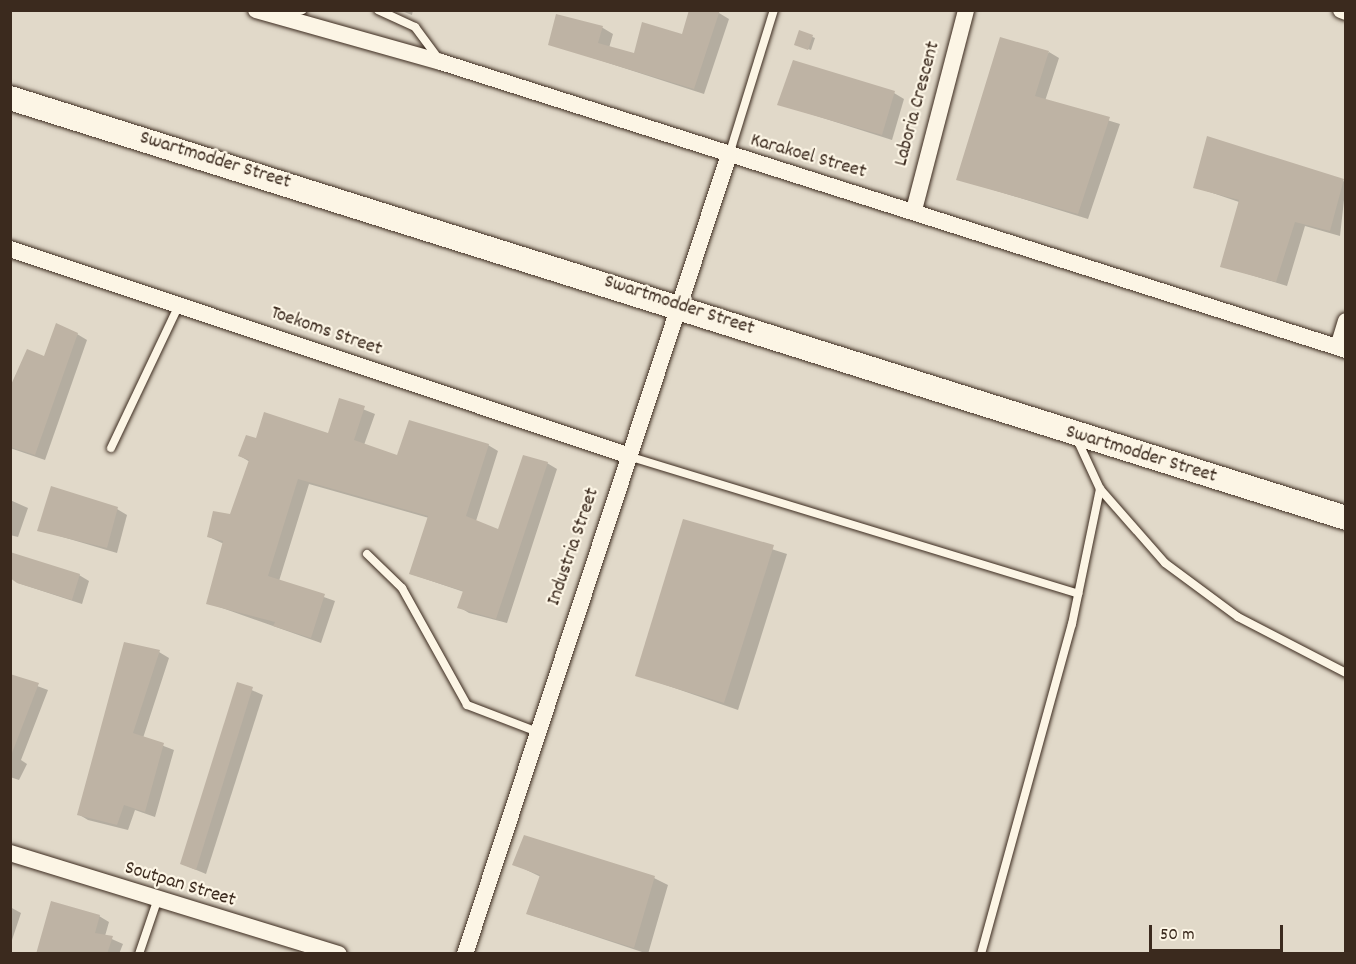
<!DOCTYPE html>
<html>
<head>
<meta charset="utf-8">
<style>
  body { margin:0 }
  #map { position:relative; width:1356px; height:964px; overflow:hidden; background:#f0e9d9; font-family:Dekko,sans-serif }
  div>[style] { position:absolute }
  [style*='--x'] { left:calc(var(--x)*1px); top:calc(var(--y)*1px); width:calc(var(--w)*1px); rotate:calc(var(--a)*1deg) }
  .built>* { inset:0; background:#e1d9c9 }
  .shadow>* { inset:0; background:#0003 }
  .building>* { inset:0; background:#beb3a4 }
  .roads { filter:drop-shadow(0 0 2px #3b2a1e) drop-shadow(0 0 2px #3b2a1e) }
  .lane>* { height:8px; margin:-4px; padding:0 4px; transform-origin:4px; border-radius:4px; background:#fcf5e5 }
  .street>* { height:16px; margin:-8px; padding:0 8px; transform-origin:8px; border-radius:8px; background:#fcf5e5 }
  .secondary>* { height:24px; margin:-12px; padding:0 12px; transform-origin:12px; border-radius:12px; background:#fcf5e5 }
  span { translate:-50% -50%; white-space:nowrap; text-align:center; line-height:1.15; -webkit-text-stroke:4.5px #fcf5e5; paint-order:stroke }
  .street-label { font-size:20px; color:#3b2a1e }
  .frame { position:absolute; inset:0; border:12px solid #3b2a1e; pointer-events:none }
  .scale { position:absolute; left:1149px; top:925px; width:134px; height:27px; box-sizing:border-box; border:3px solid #3b2a1e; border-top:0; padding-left:8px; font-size:18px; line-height:21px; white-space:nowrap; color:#3b2a1e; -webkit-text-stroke:4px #fcf5e5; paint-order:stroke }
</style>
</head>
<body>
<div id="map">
  <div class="built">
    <i style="clip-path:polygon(11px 11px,1345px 11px,1345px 953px,11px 953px)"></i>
  </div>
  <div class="shadow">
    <i style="clip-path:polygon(399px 10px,413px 10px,412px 15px)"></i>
    <i style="clip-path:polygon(719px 13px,729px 19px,704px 94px,550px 44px,557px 16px,603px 28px,613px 34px,609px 48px,635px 54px,683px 36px)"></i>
    <i style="clip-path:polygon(800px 32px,815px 38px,811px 50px,799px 46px)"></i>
    <i style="clip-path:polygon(1049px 52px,1059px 58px,1045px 101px,1120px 124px,1088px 219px,958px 179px)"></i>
    <i style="clip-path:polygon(894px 93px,904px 99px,892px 140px,779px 104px)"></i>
    <i style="clip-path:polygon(1208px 138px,1346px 182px,1340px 236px,1305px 226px,1287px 286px,1222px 266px,1239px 202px,1195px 187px)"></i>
    <i style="clip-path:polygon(77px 334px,87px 340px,45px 460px,10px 448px,10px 388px)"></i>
    <i style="clip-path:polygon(340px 400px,375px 414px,364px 445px,398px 457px,488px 445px,498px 451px,476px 521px,499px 531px,547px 463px,557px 469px,507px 623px,469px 613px,459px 607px,464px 592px,411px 574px,429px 518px,309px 484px,279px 581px,335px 601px,321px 643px,208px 603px,224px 544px,209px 537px,231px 516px,250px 462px,240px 456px,257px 440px,329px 435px)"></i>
    <i style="clip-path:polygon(10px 500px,28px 508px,18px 537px,10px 535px)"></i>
    <i style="clip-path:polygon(117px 509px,127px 515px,117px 553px,39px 530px)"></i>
    <i style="clip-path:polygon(684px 521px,787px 554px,738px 710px,637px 675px)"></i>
    <i style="clip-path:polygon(79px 575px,89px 581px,82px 604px,18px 583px)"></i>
    <i style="clip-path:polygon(159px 652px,169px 658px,143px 738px,174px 750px,155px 817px,135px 810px,128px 830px,88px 820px,78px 814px)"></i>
    <i style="clip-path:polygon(10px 676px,48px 690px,21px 760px,27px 764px,19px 780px,10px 777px)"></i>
    <i style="clip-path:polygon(238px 684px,263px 695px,206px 874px,182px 864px)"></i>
    <i style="clip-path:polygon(514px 864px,654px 878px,668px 885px,648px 954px,528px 914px,541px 877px)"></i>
    <i style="clip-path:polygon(10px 907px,21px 913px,10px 946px)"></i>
    <i style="clip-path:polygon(99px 916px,109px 922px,105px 936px,123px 944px,119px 954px,37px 954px)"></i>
  </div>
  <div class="building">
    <i style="clip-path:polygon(689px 10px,720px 10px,694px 89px,548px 45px,556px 14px,603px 26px,598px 43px,634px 53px,642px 22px,682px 34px)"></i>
    <i style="clip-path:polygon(799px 30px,813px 35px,808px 50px,794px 45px)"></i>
    <i style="clip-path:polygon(1000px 37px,1049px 51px,1035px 96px,1110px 117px,1078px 214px,956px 180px)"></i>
    <i style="clip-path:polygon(793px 60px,895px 91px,882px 135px,777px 105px)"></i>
    <i style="clip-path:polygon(1207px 136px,1344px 179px,1330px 231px,1295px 222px,1276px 282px,1220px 267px,1239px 200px,1193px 188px)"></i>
    <i style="clip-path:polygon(56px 323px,78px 333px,35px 455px,10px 447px,10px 387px,27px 349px,44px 356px)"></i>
    <i style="clip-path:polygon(339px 398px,365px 406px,354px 440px,397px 455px,409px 420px,489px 444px,466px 516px,498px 529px,523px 455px,548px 462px,496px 619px,457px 608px,463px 591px,409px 574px,428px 516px,298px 479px,268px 576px,325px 594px,311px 638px,273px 626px,275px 622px,206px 604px,223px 541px,207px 537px,213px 511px,230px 514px,249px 460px,238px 456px,246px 435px,256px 438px,264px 412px,328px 433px)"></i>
    <i style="clip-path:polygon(51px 486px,118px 507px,107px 548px,37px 531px)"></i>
    <i style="clip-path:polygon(683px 519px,774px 545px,724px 703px,635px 676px)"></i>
    <i style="clip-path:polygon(10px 552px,80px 574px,72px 600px,17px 583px,10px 578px)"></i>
    <i style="clip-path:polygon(124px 642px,160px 650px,133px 733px,164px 743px,145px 812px,124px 805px,117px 825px,77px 815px)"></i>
    <i style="clip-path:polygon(10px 674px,39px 683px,12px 753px,10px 753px)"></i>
    <i style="clip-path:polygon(237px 682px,253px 687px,196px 870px,180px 864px)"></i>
    <i style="clip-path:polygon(524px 835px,655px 876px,634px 948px,526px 914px,540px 875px,512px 865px)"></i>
    <i style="clip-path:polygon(51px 901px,100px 915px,95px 933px,113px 936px,107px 954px,36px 954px)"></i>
  </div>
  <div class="roads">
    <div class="lane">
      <i style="--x:378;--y:10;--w:41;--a:24.7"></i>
      <i style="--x:415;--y:27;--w:44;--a:53.4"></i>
      <i style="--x:285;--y:15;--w:18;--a:-16"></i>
      <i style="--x:729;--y:155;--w:152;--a:-72.8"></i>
      <i style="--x:1076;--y:437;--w:57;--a:65.2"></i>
      <i style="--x:1100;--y:489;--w:98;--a:48.7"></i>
      <i style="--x:1165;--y:563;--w:91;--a:36.5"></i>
      <i style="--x:1238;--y:617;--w:122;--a:27.4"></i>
      <i style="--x:111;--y:448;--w:158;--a:-64.6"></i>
      <i style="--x:628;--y:456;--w:471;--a:17"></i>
      <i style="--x:367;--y:554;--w:49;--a:44.2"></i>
      <i style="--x:402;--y:588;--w:134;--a:60.9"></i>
      <i style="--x:467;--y:705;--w:73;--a:20.9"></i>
      <i style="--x:139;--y:954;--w:56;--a:-71.2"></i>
      <i style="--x:981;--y:954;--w:342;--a:-74.6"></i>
      <i style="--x:1072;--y:624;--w:138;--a:-78.3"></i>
    </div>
    <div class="street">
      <i style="--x:256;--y:10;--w:192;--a:15.7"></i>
      <i style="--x:441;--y:62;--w:950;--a:17.65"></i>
      <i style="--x:1341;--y:10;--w:5;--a:22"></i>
      <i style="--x:914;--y:210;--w:207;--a:-75.4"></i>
      <i style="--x:10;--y:249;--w:650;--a:18.46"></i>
      <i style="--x:1338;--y:347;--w:27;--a:-73"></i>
      <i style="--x:10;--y:853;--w:344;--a:17.1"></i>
      <i style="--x:465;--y:954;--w:841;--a:-71.72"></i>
    </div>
    <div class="secondary">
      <i style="--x:10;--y:98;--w:1400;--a:17.45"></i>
    </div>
  </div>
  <div class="street-label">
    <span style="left:918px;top:104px;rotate:-75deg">Laboria Crescent</span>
    <span style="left:808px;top:157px;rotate:16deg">Karakoel Street</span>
    <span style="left:215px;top:161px;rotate:17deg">Swartmodder Street</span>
    <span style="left:679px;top:306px;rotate:18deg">Swartmodder Street</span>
    <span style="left:326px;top:332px;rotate:19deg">Toekoms Street</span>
    <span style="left:1141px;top:455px;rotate:17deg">Swartmodder Street</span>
    <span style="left:574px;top:547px;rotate:-71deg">Industria Street</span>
    <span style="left:180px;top:885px;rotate:17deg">Soutpan Street</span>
  </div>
  <div class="frame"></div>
  <div class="scale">50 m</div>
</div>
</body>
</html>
